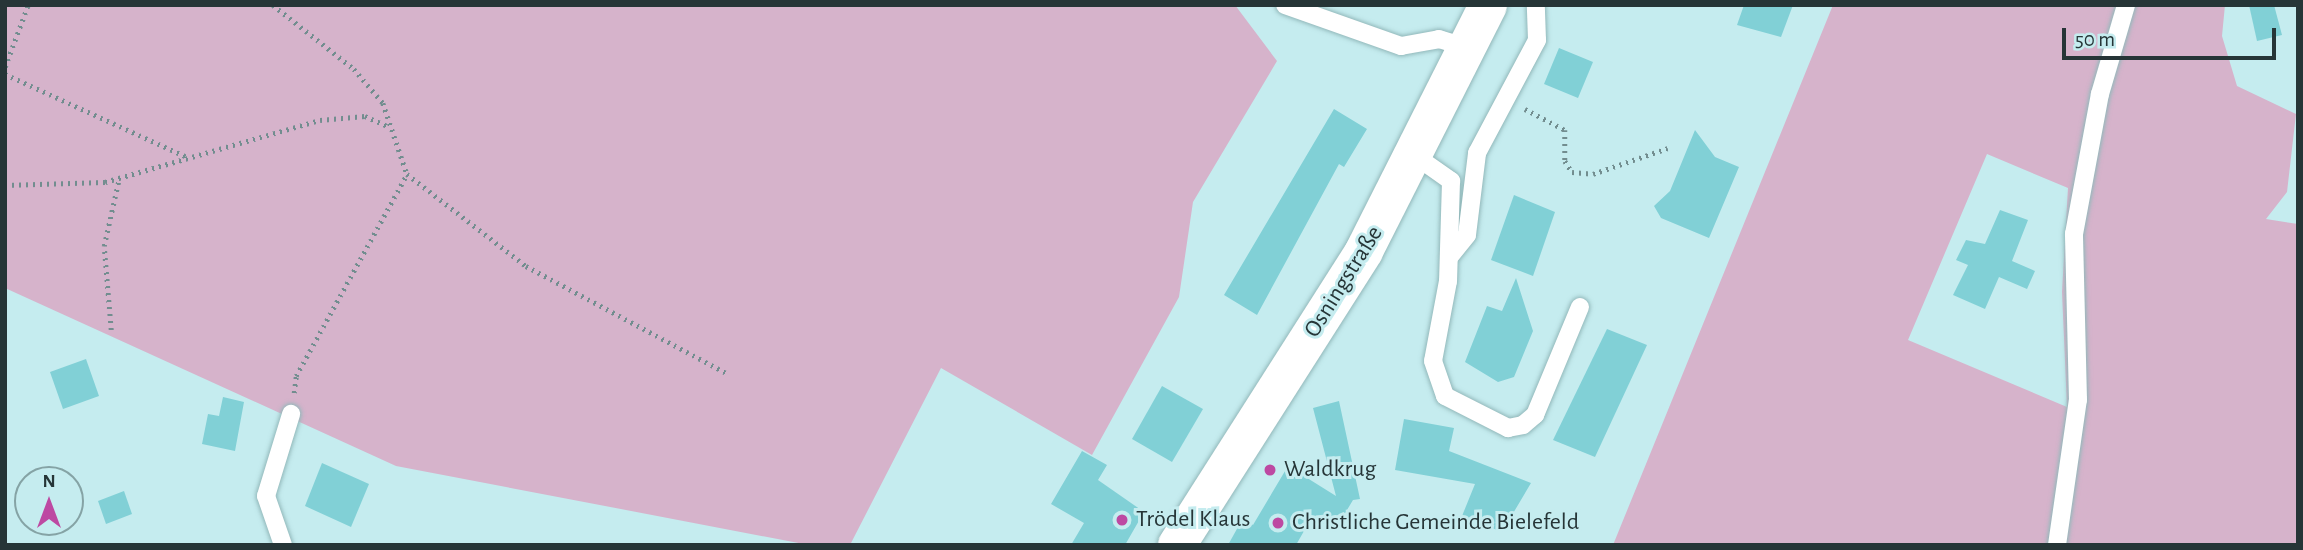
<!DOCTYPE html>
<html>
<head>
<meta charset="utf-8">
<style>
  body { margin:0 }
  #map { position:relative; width:2303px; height:550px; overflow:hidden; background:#c5ecef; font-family:"Alegreya Sans",sans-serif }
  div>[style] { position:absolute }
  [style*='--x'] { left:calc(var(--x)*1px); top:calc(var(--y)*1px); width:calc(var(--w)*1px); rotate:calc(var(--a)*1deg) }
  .green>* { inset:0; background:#d6b3cb }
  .building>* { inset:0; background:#81d0d6 }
  .path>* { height:4.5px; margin-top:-2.25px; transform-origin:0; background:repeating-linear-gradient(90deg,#728d8f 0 2px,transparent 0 7px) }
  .roads { filter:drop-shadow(0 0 2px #92b8ba) drop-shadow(0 0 2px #92b8ba) }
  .lane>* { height:18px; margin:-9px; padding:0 9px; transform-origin:9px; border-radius:9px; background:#fff }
  .secondary>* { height:38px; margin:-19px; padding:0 19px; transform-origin:19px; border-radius:19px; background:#fff }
  .dots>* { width:19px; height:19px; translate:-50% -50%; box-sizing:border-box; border:4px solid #c5ecef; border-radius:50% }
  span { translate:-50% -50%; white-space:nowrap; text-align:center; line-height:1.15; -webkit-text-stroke:6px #c5ecef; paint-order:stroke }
  .street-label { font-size:24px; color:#263537 }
  .poi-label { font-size:24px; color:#263537 }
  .left { translate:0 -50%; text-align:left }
  .frame { position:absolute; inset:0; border:7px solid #263537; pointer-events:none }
  .north { position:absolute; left:14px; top:466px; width:70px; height:70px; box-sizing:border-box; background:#c5ecef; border:2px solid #85a3a5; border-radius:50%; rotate:0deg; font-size:19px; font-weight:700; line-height:28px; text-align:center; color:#263537 }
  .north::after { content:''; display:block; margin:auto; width:24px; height:32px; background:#bd49a2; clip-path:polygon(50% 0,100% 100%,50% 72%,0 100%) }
  .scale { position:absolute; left:2062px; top:28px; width:214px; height:32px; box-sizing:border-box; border:4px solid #263537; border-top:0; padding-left:9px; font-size:21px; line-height:24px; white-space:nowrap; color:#263537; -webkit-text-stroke:5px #c5ecef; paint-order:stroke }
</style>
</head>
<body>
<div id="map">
  <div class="green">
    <i style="clip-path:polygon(5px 5px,1235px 5px,1277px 61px,1193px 202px,1179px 297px,1092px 455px,941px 368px,850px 545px,809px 545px,396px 466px,5px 288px)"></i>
    <i style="clip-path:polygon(evenodd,1833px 5px,2225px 5px,2222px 36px,2237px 86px,2296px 114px,2287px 192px,2266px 219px,2298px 224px,2298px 545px,1613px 545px,1833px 5px,1987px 154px,2068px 188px,2062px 292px,2067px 407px,1908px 340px,1987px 154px)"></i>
  </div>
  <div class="building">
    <i style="clip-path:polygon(1744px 5px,1793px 5px,1781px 37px,1737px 25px)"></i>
    <i style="clip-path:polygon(2249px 5px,2274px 5px,2282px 35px,2257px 41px)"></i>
    <i style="clip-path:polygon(1559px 48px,1593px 62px,1578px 98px,1544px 84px)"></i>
    <i style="clip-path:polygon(1334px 109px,1367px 129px,1344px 167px,1339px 164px,1257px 315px,1224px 295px)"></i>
    <i style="clip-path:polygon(1695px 130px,1715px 157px,1739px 167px,1709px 238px,1661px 218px,1654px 206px,1670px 191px)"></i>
    <i style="clip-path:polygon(1514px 195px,1555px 212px,1533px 276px,1491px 260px)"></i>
    <i style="clip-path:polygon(2000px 210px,2028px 220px,2012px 261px,2035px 271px,2027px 289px,1999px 277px,1985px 309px,1953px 295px,1968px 265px,1956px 260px,1966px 240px,1985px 244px)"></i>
    <i style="clip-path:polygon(1516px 278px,1533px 331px,1514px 377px,1498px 382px,1465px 362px,1487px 306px,1502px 311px)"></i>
    <i style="clip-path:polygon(1607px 329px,1647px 345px,1595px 457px,1553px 440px)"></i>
    <i style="clip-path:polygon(86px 359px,99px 396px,63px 409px,50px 372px)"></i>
    <i style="clip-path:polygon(1162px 386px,1203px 409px,1172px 462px,1132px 439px)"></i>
    <i style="clip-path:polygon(223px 397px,244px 402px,235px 451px,202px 444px,208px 414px,219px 416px)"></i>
    <i style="clip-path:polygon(1339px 401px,1360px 499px,1353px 500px,1335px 530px,1312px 517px,1296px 545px,1228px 545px,1243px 518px,1253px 525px,1288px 466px,1336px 496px,1313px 408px)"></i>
    <i style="clip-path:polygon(1404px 419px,1454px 428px,1449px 451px,1531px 483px,1502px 532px,1462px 516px,1475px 484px,1395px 470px)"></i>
    <i style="clip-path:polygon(1082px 451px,1107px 465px,1098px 480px,1144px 512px,1125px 545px,1071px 545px,1084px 523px,1051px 504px)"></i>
    <i style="clip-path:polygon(322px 463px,369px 484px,351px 527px,305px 506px)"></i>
    <i style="clip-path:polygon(124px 491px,132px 514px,106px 524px,98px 501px)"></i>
  </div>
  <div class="path">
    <i style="--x:273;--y:5;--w:103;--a:38.3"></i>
    <i style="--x:354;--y:69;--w:45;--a:49.5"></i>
    <i style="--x:383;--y:103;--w:75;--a:71.3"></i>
    <i style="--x:407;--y:174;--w:150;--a:37.7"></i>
    <i style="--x:526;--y:266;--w:229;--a:28.1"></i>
    <i style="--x:5;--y:67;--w:66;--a:-69.6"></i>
    <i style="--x:5;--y:74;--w:202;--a:24.5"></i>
    <i style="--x:1525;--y:109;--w:45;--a:27.7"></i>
    <i style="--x:1565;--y:130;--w:31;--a:90"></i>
    <i style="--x:1565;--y:161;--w:13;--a:58"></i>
    <i style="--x:1572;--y:172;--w:21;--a:5"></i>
    <i style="--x:1593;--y:174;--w:79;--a:-19.1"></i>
    <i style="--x:5;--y:185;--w:100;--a:-1.7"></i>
    <i style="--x:105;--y:182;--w:224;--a:-16.1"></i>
    <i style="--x:320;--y:120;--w:45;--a:-5.1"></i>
    <i style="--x:365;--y:116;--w:27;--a:24"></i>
    <i style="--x:111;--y:330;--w:84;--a:-94.8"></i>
    <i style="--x:104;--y:246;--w:69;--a:-77.4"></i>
    <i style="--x:294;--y:393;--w:17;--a:-83"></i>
    <i style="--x:296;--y:376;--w:230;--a:-61.2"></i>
  </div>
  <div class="roads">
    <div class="lane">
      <i style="--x:1285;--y:5;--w:123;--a:19.5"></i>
      <i style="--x:1401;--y:46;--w:39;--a:-10"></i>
      <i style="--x:1439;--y:39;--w:31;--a:17"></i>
      <i style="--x:1417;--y:157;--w:42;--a:35.2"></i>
      <i style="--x:1451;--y:181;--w:100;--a:91.7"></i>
      <i style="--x:1448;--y:281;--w:81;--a:100.6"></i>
      <i style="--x:1433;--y:361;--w:37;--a:71"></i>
      <i style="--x:1445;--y:396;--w:71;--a:26.9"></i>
      <i style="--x:1508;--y:428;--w:15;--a:-11"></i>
      <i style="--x:1523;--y:425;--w:16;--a:-40"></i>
      <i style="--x:1535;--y:415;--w:117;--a:-67.4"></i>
      <i style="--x:1450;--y:256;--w:27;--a:-51"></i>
      <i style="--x:1467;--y:235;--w:83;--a:-83"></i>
      <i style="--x:1477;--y:153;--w:128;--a:-62"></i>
      <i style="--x:1537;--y:40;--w:35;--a:-92"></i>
      <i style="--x:283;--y:545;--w:52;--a:-109.1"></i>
      <i style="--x:266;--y:496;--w:86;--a:-73"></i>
      <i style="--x:2057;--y:545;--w:147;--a:-81.8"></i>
      <i style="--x:2078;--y:400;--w:166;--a:-91.4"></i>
      <i style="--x:2074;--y:234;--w:142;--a:-79.5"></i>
      <i style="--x:2100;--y:94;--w:93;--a:-73.7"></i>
    </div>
    <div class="secondary">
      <i style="--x:1177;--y:545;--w:348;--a:-57.5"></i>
      <i style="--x:1364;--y:251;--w:275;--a:-63.2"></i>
    </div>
  </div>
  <div class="dots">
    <i style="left:1270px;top:470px;background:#bd49a2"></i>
    <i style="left:1122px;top:520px;background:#bd49a2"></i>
    <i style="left:1278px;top:523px;background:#bd49a2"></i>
  </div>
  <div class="street-label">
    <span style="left:1344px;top:282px;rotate:-58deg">Osningstraße</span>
  </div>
  <div class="poi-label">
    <span class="left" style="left:1284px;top:470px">Waldkrug</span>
    <span class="left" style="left:1136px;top:520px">Trödel Klaus</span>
    <span class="left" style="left:1292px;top:523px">Christliche Gemeinde Bielefeld</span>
  </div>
  <div class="frame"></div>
  <div class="north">N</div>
  <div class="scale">50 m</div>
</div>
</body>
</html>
